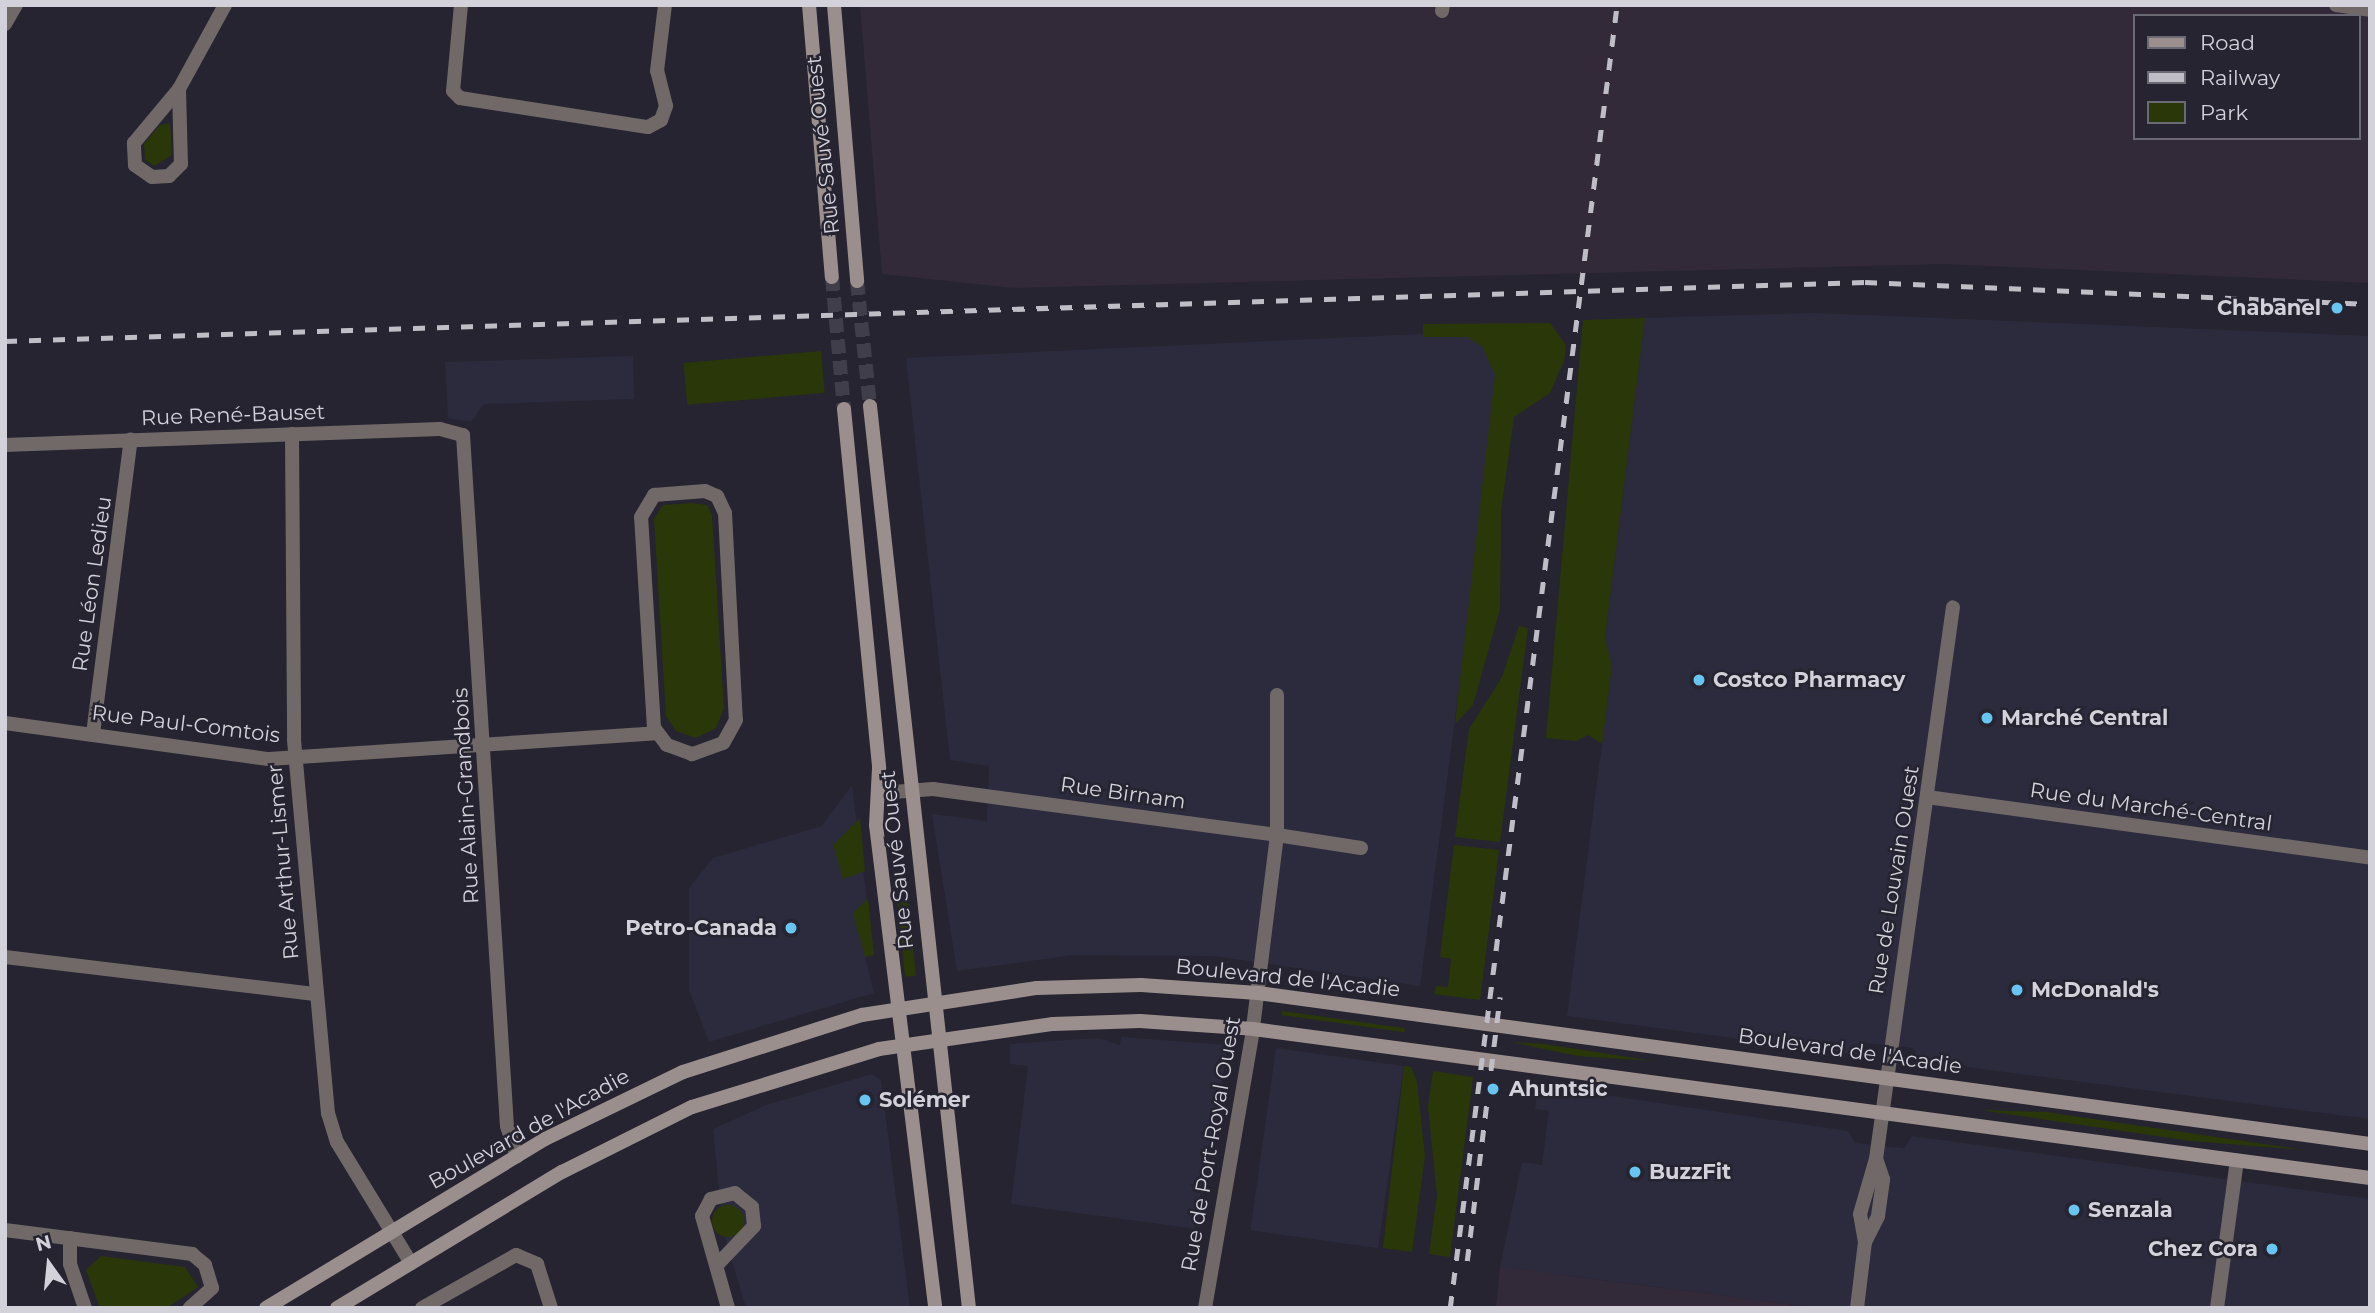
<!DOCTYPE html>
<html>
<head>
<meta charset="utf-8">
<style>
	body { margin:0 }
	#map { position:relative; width:2375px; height:1313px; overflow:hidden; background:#252430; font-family:Montserrat,sans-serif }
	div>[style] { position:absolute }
	.built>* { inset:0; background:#2c2b3d; transform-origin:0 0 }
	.industrial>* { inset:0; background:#322939 }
	.green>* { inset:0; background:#2a3809; transform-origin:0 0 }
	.round { border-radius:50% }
	.secondary-tunnel>* { height:14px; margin-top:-7px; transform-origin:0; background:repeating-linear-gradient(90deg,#3f3e4a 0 14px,transparent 0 21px) }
	.minor>* { height:14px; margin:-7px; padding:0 7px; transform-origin:7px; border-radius:7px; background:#716968 }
	.tertiary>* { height:14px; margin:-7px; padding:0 7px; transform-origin:7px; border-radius:7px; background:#716968 }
	.secondary>* { height:14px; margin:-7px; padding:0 7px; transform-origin:7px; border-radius:7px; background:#9b8f8d }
	.rail>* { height:4.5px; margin-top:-2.25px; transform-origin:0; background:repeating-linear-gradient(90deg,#bfbec7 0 12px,transparent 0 24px) }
	.dots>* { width:19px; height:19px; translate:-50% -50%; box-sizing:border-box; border:4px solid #252430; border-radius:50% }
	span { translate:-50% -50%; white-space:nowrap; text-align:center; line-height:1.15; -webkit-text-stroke:5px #252430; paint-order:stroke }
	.street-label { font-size:21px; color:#d3d2da }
	.poi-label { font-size:21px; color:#d3d2da; font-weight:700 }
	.right { translate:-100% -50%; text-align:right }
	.left { translate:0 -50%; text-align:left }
	.frame { position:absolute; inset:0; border:7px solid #d3d2da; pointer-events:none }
	.legend { position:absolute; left:2133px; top:14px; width:228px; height:126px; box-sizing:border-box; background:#252430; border:2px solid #6b6a74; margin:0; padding:9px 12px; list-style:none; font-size:21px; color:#d3d2da }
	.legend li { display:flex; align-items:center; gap:14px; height:35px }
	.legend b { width:35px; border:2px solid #6b6a74 }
	.north { position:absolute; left:14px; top:1229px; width:70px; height:70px; -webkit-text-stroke:5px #252430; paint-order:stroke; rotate:345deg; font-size:19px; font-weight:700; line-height:28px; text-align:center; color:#d3d2da }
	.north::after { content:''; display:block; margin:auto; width:24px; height:32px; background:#d3d2da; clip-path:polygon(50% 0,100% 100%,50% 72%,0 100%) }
</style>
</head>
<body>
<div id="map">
	<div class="built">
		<i style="clip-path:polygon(1814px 313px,2370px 336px,2370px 1119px,1920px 1061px,1913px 1048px,1867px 1043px,1860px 1055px,1567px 1016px,1612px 666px,1605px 638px,1645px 318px)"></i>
		<i style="clip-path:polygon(1506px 330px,1420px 986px,1214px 956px,1074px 955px,957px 971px,932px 814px,987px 821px,989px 766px,950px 760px,906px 358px)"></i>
		<i style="clip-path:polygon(633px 356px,634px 399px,484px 404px,471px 422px,448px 418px,445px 362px)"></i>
		<i style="clip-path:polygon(852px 785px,874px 955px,865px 957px,874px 993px,709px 1042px,689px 990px,689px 888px,713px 858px,822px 826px)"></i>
		<i style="clip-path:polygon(1121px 1037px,1228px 1045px,1197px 1229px,1011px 1204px,1028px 1066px,1010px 1064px,1010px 1044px,1098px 1038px,1120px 1045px)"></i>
		<i style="left:1276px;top:1048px;width:129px;height:184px;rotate:8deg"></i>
		<i style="clip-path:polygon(872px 1074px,881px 1080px,910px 1308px,746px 1308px,723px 1230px,713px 1129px,766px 1105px)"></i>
		<i style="clip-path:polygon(1538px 1085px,1848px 1131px,1855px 1143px,1904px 1148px,1912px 1136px,2370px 1199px,2370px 1308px,1818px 1308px,1500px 1267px,1522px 1162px,1542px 1165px,1549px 1111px,1535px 1109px)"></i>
	</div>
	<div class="industrial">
		<i style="clip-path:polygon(evenodd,860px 5px,2370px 5px,2370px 283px,1943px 264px,1013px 288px,882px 274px,860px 5px,2135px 16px,2359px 16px,2359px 138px,2135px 138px,2135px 16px)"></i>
		<i style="clip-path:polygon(1500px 1267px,1509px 1268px,1818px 1308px,1496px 1308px)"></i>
	</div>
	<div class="green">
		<i style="clip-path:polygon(170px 123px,172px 155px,154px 166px,145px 160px,144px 144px,160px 125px)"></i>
		<i style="clip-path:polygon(1645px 318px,1605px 638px,1612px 666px,1602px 744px,1588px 735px,1576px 741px,1546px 738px,1583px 320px)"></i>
		<i style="clip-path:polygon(1550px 323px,1566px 345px,1564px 361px,1550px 393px,1514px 417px,1501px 511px,1500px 609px,1473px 705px,1455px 724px,1495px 375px,1482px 346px,1467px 337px,1423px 337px,1423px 324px)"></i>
		<i style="left:821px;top:351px;width:42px;height:138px;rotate:85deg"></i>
		<i style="clip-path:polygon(692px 503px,707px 505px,712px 515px,724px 708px,716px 728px,696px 738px,676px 731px,666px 716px,654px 519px,663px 505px)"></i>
		<i style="clip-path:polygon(1519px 626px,1528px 628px,1500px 842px,1455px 837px,1469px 729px,1502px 677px)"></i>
		<i style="clip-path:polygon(860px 818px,865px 871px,843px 879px,833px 845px)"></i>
		<i style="clip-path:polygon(1454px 845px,1499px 850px,1480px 1000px,1434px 994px,1436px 986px,1448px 987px,1451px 959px,1440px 957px)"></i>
		<i style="clip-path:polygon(868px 898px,874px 955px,865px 957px,853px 913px)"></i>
		<i style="left:908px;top:899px;width:77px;height:11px;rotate:84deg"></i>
		<i style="left:1282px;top:1011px;width:124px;height:4px;rotate:8deg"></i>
		<i style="clip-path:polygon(1511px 1042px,1544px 1044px,1654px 1061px,1577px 1056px)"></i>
		<i style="clip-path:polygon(1404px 1066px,1411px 1067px,1417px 1082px,1425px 1156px,1412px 1252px,1383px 1248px)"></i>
		<i style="clip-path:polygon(1433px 1071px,1473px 1077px,1450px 1257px,1429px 1254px,1437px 1195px,1428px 1107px)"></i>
		<i style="clip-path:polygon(1980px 1110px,2046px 1112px,2305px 1150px,2191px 1141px)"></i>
		<i class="round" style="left:712px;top:1205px;width:32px;height:32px"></i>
		<i style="clip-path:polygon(101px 1256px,185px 1267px,198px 1287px,167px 1308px,100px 1308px,86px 1270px)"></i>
	</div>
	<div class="secondary-tunnel">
		<i style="left:832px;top:277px;width:133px;rotate:84.8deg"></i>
		<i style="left:857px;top:281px;width:126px;rotate:84.1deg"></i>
	</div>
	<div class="minor">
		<i style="left:461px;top:5px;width:86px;rotate:95.3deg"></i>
		<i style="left:453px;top:91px;width:10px;rotate:45deg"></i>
		<i style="left:460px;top:98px;width:190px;rotate:8.8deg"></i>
		<i style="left:648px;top:127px;width:15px;rotate:-28deg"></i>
		<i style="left:661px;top:120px;width:15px;rotate:-70deg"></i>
		<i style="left:666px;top:106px;width:36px;rotate:-104deg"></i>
		<i style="left:657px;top:71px;width:66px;rotate:-83.1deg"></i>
		<i style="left:1442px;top:11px;width:6px;rotate:-81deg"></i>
		<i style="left:5px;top:24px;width:22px;rotate:-60deg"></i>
		<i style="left:179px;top:89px;width:75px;rotate:88.5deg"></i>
		<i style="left:181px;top:164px;width:17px;rotate:135deg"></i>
		<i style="left:169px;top:176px;width:17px;rotate:177deg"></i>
		<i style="left:152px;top:177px;width:21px;rotate:-145deg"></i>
		<i style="left:135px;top:165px;width:22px;rotate:-93deg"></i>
		<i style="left:134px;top:143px;width:70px;rotate:-50.2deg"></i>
		<i style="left:179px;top:89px;width:96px;rotate:-61.3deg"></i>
		<i style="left:292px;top:434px;width:306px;rotate:89.6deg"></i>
		<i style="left:294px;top:740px;width:375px;rotate:84.8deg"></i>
		<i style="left:328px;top:1113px;width:30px;rotate:73deg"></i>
		<i style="left:337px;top:1142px;width:142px;rotate:58.6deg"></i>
		<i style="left:5px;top:445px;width:435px;rotate:-2.1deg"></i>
		<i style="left:440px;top:429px;width:24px;rotate:15deg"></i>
		<i style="left:463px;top:435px;width:692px;rotate:86.36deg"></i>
		<i style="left:507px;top:1126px;width:32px;rotate:72deg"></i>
		<i style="left:705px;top:491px;width:13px;rotate:23deg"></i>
		<i style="left:717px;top:496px;width:19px;rotate:65deg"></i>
		<i style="left:725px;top:513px;width:207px;rotate:87deg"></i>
		<i style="left:736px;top:720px;width:26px;rotate:119deg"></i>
		<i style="left:723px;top:743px;width:33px;rotate:160deg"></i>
		<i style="left:692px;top:754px;width:27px;rotate:-160deg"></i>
		<i style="left:667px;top:745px;width:21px;rotate:-127deg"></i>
		<i style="left:654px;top:728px;width:211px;rotate:-93.5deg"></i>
		<i style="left:641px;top:517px;width:26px;rotate:-59deg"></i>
		<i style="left:654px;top:495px;width:51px;rotate:-4.5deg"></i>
		<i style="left:1277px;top:695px;width:140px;rotate:90deg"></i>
		<i style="left:1277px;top:835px;width:85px;rotate:8.8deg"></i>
		<i style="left:5px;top:723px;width:266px;rotate:7.8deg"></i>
		<i style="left:269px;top:759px;width:388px;rotate:-3.8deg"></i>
		<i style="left:93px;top:734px;width:297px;rotate:-82.7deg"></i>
		<i style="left:1927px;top:797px;width:447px;rotate:7.8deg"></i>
		<i style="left:5px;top:957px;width:314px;rotate:6.8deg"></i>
		<i style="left:5px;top:1230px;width:189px;rotate:7.3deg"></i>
		<i style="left:192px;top:1254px;width:17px;rotate:40deg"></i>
		<i style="left:205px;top:1265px;width:24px;rotate:73deg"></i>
		<i style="left:212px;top:1288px;width:30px;rotate:138deg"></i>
		<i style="left:70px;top:1238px;width:26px;rotate:90deg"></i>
		<i style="left:70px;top:1264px;width:46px;rotate:71.2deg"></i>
		<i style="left:1865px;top:1242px;width:29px;rotate:-63deg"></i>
		<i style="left:1878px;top:1216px;width:37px;rotate:-82deg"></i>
		<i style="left:1883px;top:1179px;width:21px;rotate:-109deg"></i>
		<i style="left:717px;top:1265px;width:54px;rotate:-46.5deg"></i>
		<i style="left:754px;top:1226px;width:19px;rotate:-96deg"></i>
		<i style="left:752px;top:1207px;width:22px;rotate:-141deg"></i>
		<i style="left:735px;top:1193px;width:25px;rotate:166deg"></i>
		<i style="left:711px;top:1199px;width:19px;rotate:118deg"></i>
		<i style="left:702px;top:1216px;width:96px;rotate:74.2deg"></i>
		<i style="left:422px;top:1308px;width:108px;rotate:-29.4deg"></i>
		<i style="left:516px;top:1255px;width:23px;rotate:23deg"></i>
		<i style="left:537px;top:1264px;width:46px;rotate:72.3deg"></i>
		<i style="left:1205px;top:1308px;width:283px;rotate:-80.2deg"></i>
		<i style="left:1857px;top:1308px;width:66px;rotate:-83.1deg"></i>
		<i style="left:1865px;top:1242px;width:28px;rotate:-100deg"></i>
		<i style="left:1860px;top:1214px;width:57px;rotate:-73.8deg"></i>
		<i style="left:1876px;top:1159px;width:557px;rotate:-82.06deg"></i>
		<i style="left:2217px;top:1308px;width:148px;rotate:-82.3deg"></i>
	</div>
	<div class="tertiary">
		<i style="left:2336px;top:5px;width:34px;rotate:8deg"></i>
		<i style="left:880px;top:793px;width:53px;rotate:-4.3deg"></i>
		<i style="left:933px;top:789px;width:347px;rotate:7.6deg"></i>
		<i style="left:1277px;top:835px;width:195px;rotate:97.1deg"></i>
	</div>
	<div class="secondary">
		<i style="left:809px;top:5px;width:273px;rotate:85.2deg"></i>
		<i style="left:834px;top:5px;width:277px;rotate:85.2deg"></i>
		<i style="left:870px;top:406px;width:907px;rotate:83.74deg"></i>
		<i style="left:844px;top:409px;width:361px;rotate:84.4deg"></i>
		<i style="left:879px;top:768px;width:57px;rotate:93deg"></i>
		<i style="left:876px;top:825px;width:487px;rotate:83deg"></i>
		<i style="left:266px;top:1308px;width:326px;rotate:-31.2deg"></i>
		<i style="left:545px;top:1139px;width:153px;rotate:-25.9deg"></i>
		<i style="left:683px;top:1072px;width:188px;rotate:-17.7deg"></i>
		<i style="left:862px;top:1015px;width:177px;rotate:-8.8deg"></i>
		<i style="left:1037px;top:988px;width:104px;rotate:-1.7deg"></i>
		<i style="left:1141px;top:985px;width:117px;rotate:3.9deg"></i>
		<i style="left:1258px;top:993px;width:1122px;rotate:7.73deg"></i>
		<i style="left:337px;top:1308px;width:263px;rotate:-31.2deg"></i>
		<i style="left:562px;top:1172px;width:145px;rotate:-26.6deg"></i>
		<i style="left:692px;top:1107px;width:196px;rotate:-17.2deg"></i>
		<i style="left:879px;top:1049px;width:176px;rotate:-8.2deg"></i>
		<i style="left:1053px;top:1024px;width:87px;rotate:-2deg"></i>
		<i style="left:1140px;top:1021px;width:113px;rotate:4deg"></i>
		<i style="left:1253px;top:1029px;width:1127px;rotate:7.6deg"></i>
	</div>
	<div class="rail">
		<i style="left:5px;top:341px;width:1861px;rotate:-1.82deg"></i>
		<i style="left:1865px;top:282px;width:505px;rotate:2.49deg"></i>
		<i style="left:1467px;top:1261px;width:266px;rotate:-82.9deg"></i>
		<i style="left:1450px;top:1308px;width:1314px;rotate:-82.7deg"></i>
	</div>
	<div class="dots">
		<i style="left:2337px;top:308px;background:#68c4f0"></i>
		<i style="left:1699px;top:680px;background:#68c4f0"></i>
		<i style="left:1987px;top:718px;background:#68c4f0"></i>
		<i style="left:791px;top:928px;background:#68c4f0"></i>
		<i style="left:2017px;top:990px;background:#68c4f0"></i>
		<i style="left:1493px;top:1089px;background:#68c4f0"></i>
		<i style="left:865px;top:1100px;background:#68c4f0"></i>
		<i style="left:1635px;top:1172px;background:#68c4f0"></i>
		<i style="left:2074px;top:1210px;background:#68c4f0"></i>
		<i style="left:2272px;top:1249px;background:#68c4f0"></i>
	</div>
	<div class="street-label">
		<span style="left:823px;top:145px;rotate:-96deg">Rue Sauvé Ouest</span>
		<span style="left:233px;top:415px;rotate:-2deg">Rue René-Bauset</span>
		<span style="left:92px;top:584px;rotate:-82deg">Rue Léon Ledieu</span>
		<span style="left:186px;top:724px;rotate:7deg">Rue Paul-Comtois</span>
		<span style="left:1123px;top:793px;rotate:8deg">Rue Birnam</span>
		<span style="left:466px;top:796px;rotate:-93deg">Rue Alain-Grandbois</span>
		<span style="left:2151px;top:807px;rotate:8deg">Rue du Marché-Central</span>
		<span style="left:897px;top:860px;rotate:-96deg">Rue Sauvé Ouest</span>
		<span style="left:283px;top:862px;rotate:-95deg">Rue Arthur-Lismer</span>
		<span style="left:1894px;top:880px;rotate:-81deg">Rue de Louvain Ouest</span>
		<span style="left:1288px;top:978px;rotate:6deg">Boulevard de l'Acadie</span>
		<span style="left:1850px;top:1051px;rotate:8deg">Boulevard de l'Acadie</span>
		<span style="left:529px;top:1129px;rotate:-29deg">Boulevard de l'Acadie</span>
		<span style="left:1211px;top:1144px;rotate:-80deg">Rue de Port-Royal Ouest</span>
	</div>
	<div class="poi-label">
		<span class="right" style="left:2321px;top:308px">Chabanel</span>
		<span class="left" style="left:1713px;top:680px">Costco Pharmacy</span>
		<span class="left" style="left:2001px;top:718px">Marché Central</span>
		<span class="right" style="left:777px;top:928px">Petro-Canada</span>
		<span class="left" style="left:2031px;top:990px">McDonald's</span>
		<span class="left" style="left:1509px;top:1089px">Ahuntsic</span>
		<span class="left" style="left:879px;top:1100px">Solémer</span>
		<span class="left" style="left:1649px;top:1172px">BuzzFit</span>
		<span class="left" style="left:2088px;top:1210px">Senzala</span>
		<span class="right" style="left:2258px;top:1249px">Chez Cora</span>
	</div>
	<div class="frame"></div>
	<ul class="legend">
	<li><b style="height:9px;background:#9b8f8d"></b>Road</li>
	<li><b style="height:9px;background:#bfbec7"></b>Railway</li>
	<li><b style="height:19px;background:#2a3809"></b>Park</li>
	</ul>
	<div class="north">N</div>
</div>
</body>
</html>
